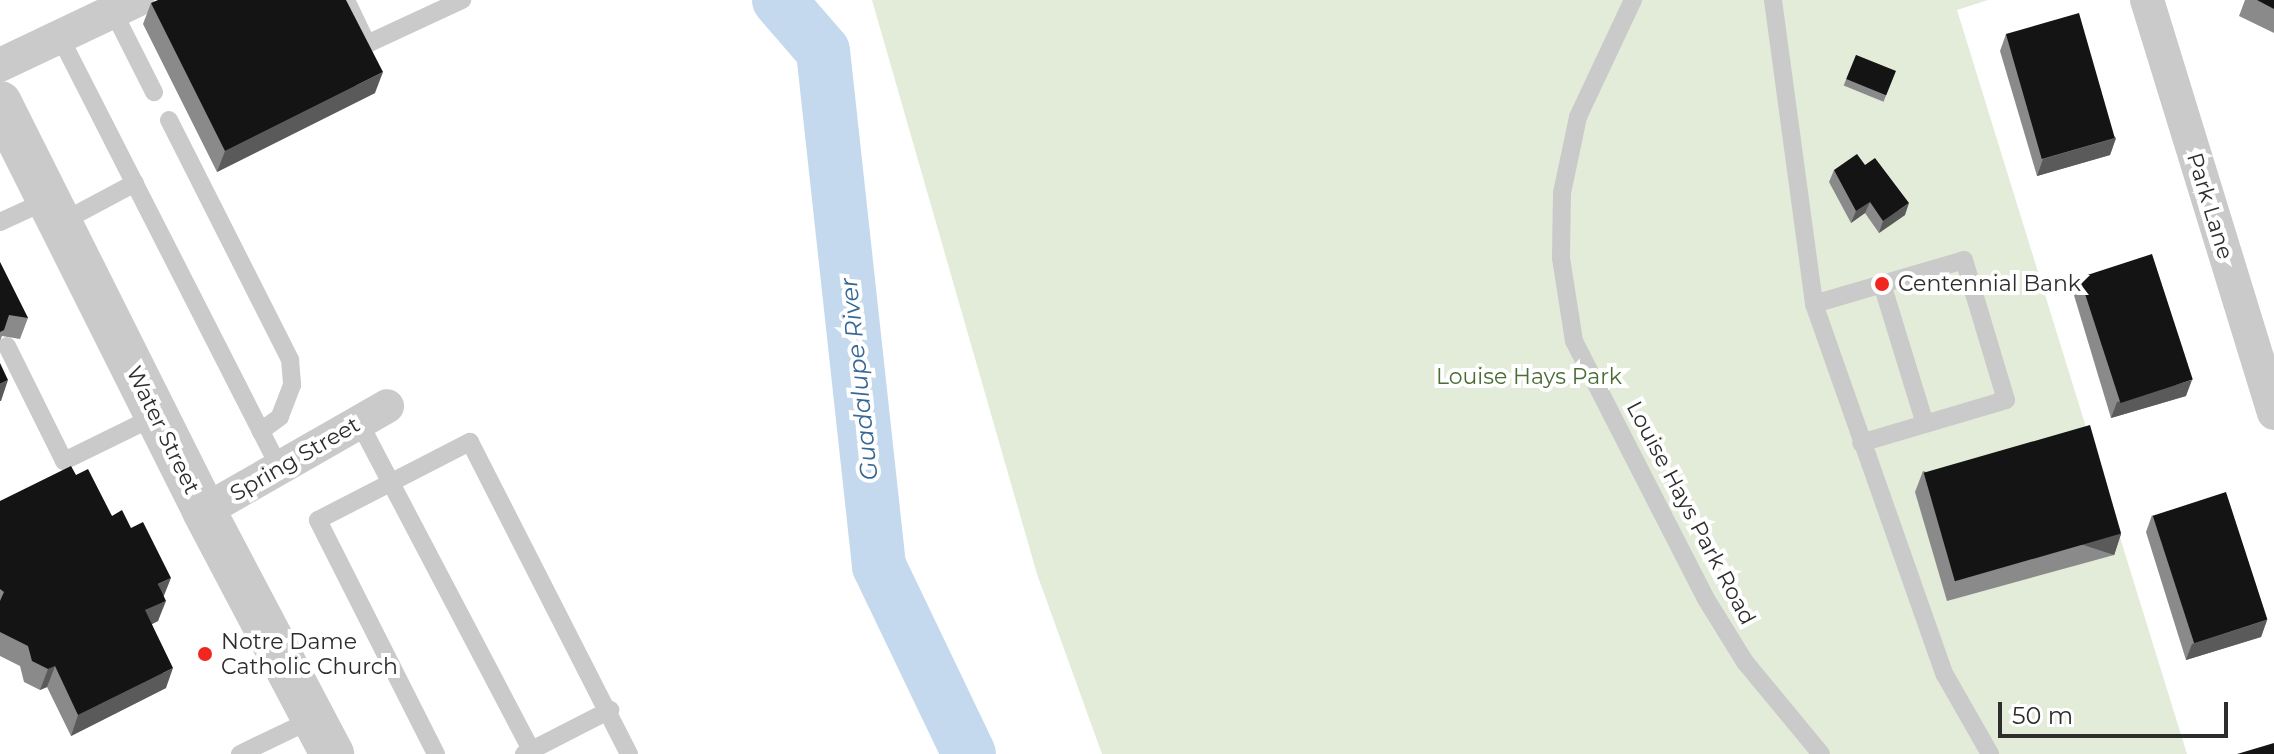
<!DOCTYPE html>
<html>
<head>
<meta charset="utf-8">
<style>
	body { margin:0 }
	#map { position:relative; width:2274px; height:754px; overflow:hidden; background:#fff; font-family:Montserrat,sans-serif }
	div>[style] { position:absolute }
	.green>* { inset:0; background:#e2ecd9 }
	.river>* { height:54px; margin:-27px; padding:0 27px; transform-origin:27px; border-radius:27px; background:#c4d9ee }
	.service>* { height:18px; margin:-9px; padding:0 9px; transform-origin:9px; border-radius:9px; background:#cacaca }
	.minor>* { height:34px; margin:-17px; padding:0 17px; transform-origin:17px; border-radius:17px; background:#cacaca }
	.tertiary>* { height:44px; margin:-22px; padding:0 22px; transform-origin:22px; border-radius:22px; background:#cacaca }
	.wall>* { inset:0; background:#8a8a8a; transform-origin:0 0 }
	.shaded-wall>* { inset:0; background:#5a5a5a; transform-origin:0 0 }
	.building>* { inset:0; background:#141414; transform-origin:0 0 }
	.dots>* { width:22px; height:22px; translate:-50% -50%; box-sizing:border-box; border:4px solid #fff; border-radius:50% }
	span { translate:-50% -50%; white-space:nowrap; text-align:center; line-height:1.15; -webkit-text-stroke:8px #fff; paint-order:stroke }
	.street-label { font-size:22px; color:#2d2d2d }
	.poi-label { font-size:22px; color:#2d2d2d }
	.left { translate:0 -50%; text-align:left }
	.park-label { font-size:22px; color:#4b6c37 }
	.water-label { font-size:24px; color:#366795; font-style:italic }
	.scale { position:absolute; left:1998px; top:702px; width:230px; height:36px; box-sizing:border-box; border:4px solid #2d2d2d; border-top:0; padding-left:10px; font-size:24px; line-height:28px; white-space:nowrap; color:#2d2d2d; -webkit-text-stroke:6px #fff; paint-order:stroke }
</style>
</head>
<body>
<div id="map">
	<div class="green">
		<i style="clip-path:polygon(872px 0,1988px 0,1957px 10px,2187px 754px,1102px 754px,1037px 574px)"></i>
	</div>
	<div class="river">
		<i style="left:779px;top:0;width:67px;rotate:49.2deg"></i>
		<i style="left:823px;top:51px;width:518px;rotate:83.79deg"></i>
		<i style="left:879px;top:566px;width:208px;rotate:64.4deg"></i>
	</div>
	<div class="service">
		<i style="left:346px;top:0;width:49px;rotate:64.5deg"></i>
		<i style="left:367px;top:44px;width:105px;rotate:-24.9deg"></i>
		<i style="left:1633px;top:0;width:129px;rotate:115.2deg"></i>
		<i style="left:1578px;top:117px;width:78px;rotate:101.9deg"></i>
		<i style="left:1562px;top:193px;width:65px;rotate:90.9deg"></i>
		<i style="left:1561px;top:258px;width:84px;rotate:81.1deg"></i>
		<i style="left:1574px;top:341px;width:290px;rotate:62.9deg"></i>
		<i style="left:1706px;top:599px;width:74px;rotate:58.2deg"></i>
		<i style="left:1745px;top:662px;width:119px;rotate:50.4deg"></i>
		<i style="left:1773px;top:0;width:307px;rotate:82.3deg"></i>
		<i style="left:1814px;top:304px;width:393px;rotate:70.6deg"></i>
		<i style="left:1945px;top:675px;width:91px;rotate:60.3deg"></i>
		<i style="left:113px;top:11px;width:91px;rotate:63.2deg"></i>
		<i style="left:59px;top:35px;width:486px;rotate:63deg"></i>
		<i style="left:169px;top:120px;width:269px;rotate:63.2deg"></i>
		<i style="left:290px;top:360px;width:25px;rotate:85deg"></i>
		<i style="left:292px;top:385px;width:34px;rotate:111deg"></i>
		<i style="left:280px;top:417px;width:24px;rotate:144deg"></i>
		<i style="left:0;top:222px;width:53px;rotate:-24.6deg"></i>
		<i style="left:60px;top:223px;width:85px;rotate:-28.1deg"></i>
		<i style="left:1882px;top:284px;width:146px;rotate:72.9deg"></i>
		<i style="left:1814px;top:304px;width:156px;rotate:-16.3deg"></i>
		<i style="left:1964px;top:260px;width:146px;rotate:73.3deg"></i>
		<i style="left:2006px;top:400px;width:151px;rotate:163.5deg"></i>
		<i style="left:7px;top:346px;width:128px;rotate:63.6deg"></i>
		<i style="left:64px;top:461px;width:102px;rotate:-26.1deg"></i>
		<i style="left:359px;top:422px;width:370px;rotate:62.3deg"></i>
		<i style="left:240px;top:754px;width:81px;rotate:-25.6deg"></i>
		<i style="left:436px;top:754px;width:262px;rotate:-116.8deg"></i>
		<i style="left:318px;top:520px;width:171px;rotate:-27.2deg"></i>
		<i style="left:470px;top:442px;width:350px;rotate:63deg"></i>
		<i style="left:524px;top:754px;width:97px;rotate:-27.1deg"></i>
	</div>
	<div class="minor">
		<i style="left:2147px;top:0;width:432px;rotate:72.9deg"></i>
		<i style="left:0;top:65px;width:152px;rotate:-25.4deg"></i>
		<i style="left:204px;top:511px;width:211px;rotate:-29.8deg"></i>
	</div>
	<div class="tertiary">
		<i style="left:0;top:103px;width:456px;rotate:63.4deg"></i>
		<i style="left:204px;top:511px;width:275px;rotate:62.2deg"></i>
	</div>
	<div class="wall">
		<i style="clip-path:polygon(2245px 0,2274px 0,2274px 33px,2239px 16px)"></i>
		<i style="clip-path:polygon(151px 3px,375px 93px,217px 172px,143px 24px)"></i>
		<i style="clip-path:polygon(2006px 34px,2116px 138px,2110px 155px,2037px 176px,2000px 51px)"></i>
		<i style="left:1856px;top:55px;width:43px;height:33px;rotate:22deg"></i>
		<i style="clip-path:polygon(1834px 170px,1905px 215px,1879px 233px,1865px 213px,1851px 223px,1829px 182px)"></i>
		<i style="clip-path:polygon(0 262px,28px 318px,20px 339px,2px 336px,0 341px)"></i>
		<i style="clip-path:polygon(2079px 276px,2186px 396px,2111px 418px,2073px 292px)"></i>
		<i style="clip-path:polygon(1923px 471px,2121px 534px,2114px 555px,1947px 601px,1915px 492px)"></i>
		<i style="clip-path:polygon(76px 475px,112px 516px,164px 596px,158px 621px,152px 624px,166px 688px,71px 736px,47px 687px,40px 690px,24px 682px,20px 666px,0 656px,0 501px)"></i>
		<i style="clip-path:polygon(2152px 515px,2267px 620px,2261px 637px,2186px 660px,2146px 532px)"></i>
	</div>
	<div class="shaded-wall">
		<i style="clip-path:polygon(383px 72px,375px 93px,217px 172px,225px 151px)"></i>
		<i style="clip-path:polygon(2116px 138px,2110px 155px,2037px 176px,2043px 159px)"></i>
		<i style="clip-path:polygon(1870px 202px,1865px 213px,1851px 223px,1856px 211px)"></i>
		<i style="clip-path:polygon(1909px 203px,1905px 215px,1879px 233px,1883px 221px)"></i>
		<i style="clip-path:polygon(8px 380px,1px 401px,0 401px,0 384px)"></i>
		<i style="clip-path:polygon(2192px 380px,2186px 396px,2111px 418px,2117px 402px)"></i>
		<i style="left:2121px;top:534px;width:22px;height:173px;rotate:108deg"></i>
		<i style="clip-path:polygon(171px 578px,163px 598px,158px 584px)"></i>
		<i style="clip-path:polygon(166px 601px,158px 621px,138px 631px,145px 610px)"></i>
		<i style="clip-path:polygon(2267px 620px,2261px 637px,2186px 660px,2192px 644px)"></i>
		<i style="clip-path:polygon(55px 666px,47px 687px,40px 690px,48px 669px)"></i>
		<i style="clip-path:polygon(173px 668px,166px 688px,71px 736px,78px 715px)"></i>
	</div>
	<div class="building">
		<i style="clip-path:polygon(158px 0,346px 0,383px 72px,225px 151px,151px 3px)"></i>
		<i style="clip-path:polygon(2257px 0,2274px 0,2274px 9px)"></i>
		<i style="left:2079px;top:13px;width:130px;height:76px;rotate:74deg"></i>
		<i style="left:1856px;top:55px;width:43px;height:26px;rotate:22deg"></i>
		<i style="clip-path:polygon(1857px 154px,1865px 165px,1875px 158px,1909px 203px,1883px 221px,1870px 202px,1856px 211px,1834px 170px)"></i>
		<i style="left:2152px;top:254px;width:132px;height:76px;rotate:72deg"></i>
		<i style="clip-path:polygon(0 262px,28px 318px,9px 315px,4px 330px,0 332px)"></i>
		<i style="clip-path:polygon(0 363px,8px 380px,0 384px)"></i>
		<i style="left:2090px;top:425px;width:113px;height:173px;rotate:74deg"></i>
		<i style="clip-path:polygon(71px 466px,76px 475px,88px 469px,112px 516px,122px 510px,131px 528px,143px 522px,171px 578px,158px 584px,166px 601px,145px 610px,173px 668px,78px 715px,55px 666px,48px 669px,32px 661px,28px 646px,0 632px,0 601px,4px 592px,0 589px,0 501px)"></i>
		<i style="left:2226px;top:492px;width:134px;height:77px;rotate:72deg"></i>
		<i style="clip-path:polygon(2274px 743px,2274px 754px,2237px 754px)"></i>
	</div>
	<div class="dots">
		<i style="left:1882px;top:284px;background:#f22621"></i>
		<i style="left:205px;top:654px;background:#f22621"></i>
	</div>
	<div class="street-label">
		<span style="left:2210px;top:206px;rotate:73deg">Park Lane</span>
		<span style="left:163px;top:430px;rotate:64deg">Water Street</span>
		<span style="left:295px;top:459px;rotate:-30deg">Spring Street</span>
		<span style="left:1691px;top:513px;rotate:62deg">Louise Hays Park Road</span>
	</div>
	<div class="poi-label">
		<span class="left" style="left:1898px;top:284px">Centennial Bank</span>
		<span class="left" style="left:221px;top:654px">Notre Dame<br>Catholic Church</span>
	</div>
	<div class="park-label">
		<span style="left:1529px;top:377px">Louise Hays Park</span>
	</div>
	<div class="water-label">
		<span style="left:859px;top:379px;rotate:-96deg">Guadalupe River</span>
	</div>
	<div class="scale">50 m</div>
</div>
</body>
</html>
